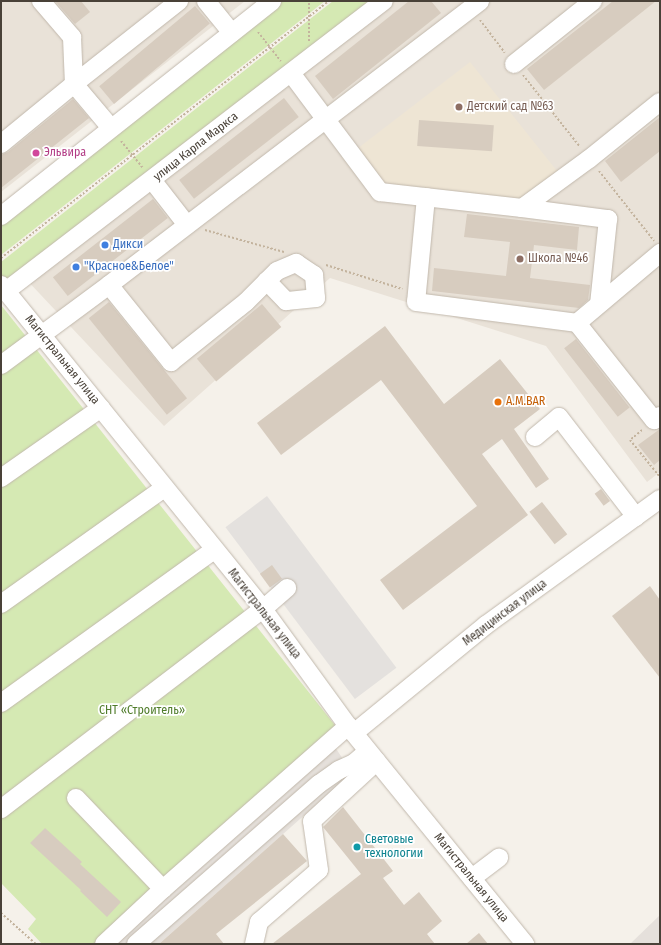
<!DOCTYPE html>
<html>
<head>
<meta charset="utf-8">
<style>
	body { margin:0 }
	#map { position:relative; width:661px; height:945px; overflow:hidden; background:#f5f1ea; font-family:"Fira Sans Condensed",sans-serif }
	div>[style] { position:absolute }
	.residential>* { inset:0; background:#e9e2d8 }
	.industrial>* { inset:0; background:#e5e0db }
	.education>* { inset:0; background:#eee5d4 }
	.green>* { inset:0; background:#d5e9b3 }
	.parking>* { inset:0; background:#e4e1de; transform-origin:0 0 }
	.building>* { inset:0; background:#d7ccbf; transform-origin:0 0 }
	.path>* { height:2px; margin-top:-1px; transform-origin:0; background:repeating-linear-gradient(90deg,#c3b39d 0 2px,transparent 0 4px) }
	.roads { filter:drop-shadow(0 0 1px #c1b8ac) drop-shadow(0 0 1px #c1b8ac) }
	.minor>* { height:18px; margin:-9px; padding:0 9px; transform-origin:9px; border-radius:9px; background:#fff }
	.dots>* { width:11px; height:11px; translate:-50% -50%; box-sizing:border-box; border:2px solid #fff; border-radius:50% }
	span { translate:-50% -50%; white-space:nowrap; text-align:center; line-height:1.15; -webkit-text-stroke:3.5px #fff; paint-order:stroke }
	.education-label { font-size:12px; color:#785e54 }
	.left { translate:0 -50%; text-align:left }
	.street-label { font-size:12px; color:#494138 }
	.hotel-label { font-size:12px; color:#b23c85 }
	.shop-label { font-size:12px; color:#366cbe }
	.food-label { font-size:12px; color:#c56008 }
	.park-label { font-size:12px; color:#4f7c2a }
	.culture-label { font-size:12px; color:#0d838f }
	.frame { position:absolute; inset:0; border:2px solid #494138; pointer-events:none }
</style>
</head>
<body>
<div id="map">
	<div class="residential">
		<i style="clip-path:polygon(1px 1px,245px 1px,1px 192px)"></i>
		<i style="clip-path:polygon(367px 1px,660px 1px,660px 472px,647px 482px,546px 346px,330px 278px,164px 426px,24px 277px)"></i>
	</div>
	<div class="industrial">
		<i style="clip-path:polygon(333px 744px,352px 773px,159px 944px,109px 944px)"></i>
		<i style="clip-path:polygon(660px 915px,660px 944px,630px 944px)"></i>
	</div>
	<div class="education">
		<i style="clip-path:polygon(470px 62px,557px 171px,520px 201px,381px 188px,353px 152px)"></i>
	</div>
	<div class="green">
		<i style="clip-path:polygon(278px 1px,325px 1px,1px 255px,1px 219px)"></i>
		<i style="clip-path:polygon(333px 1px,375px 1px,7px 290px,1px 282px,1px 262px)"></i>
		<i style="clip-path:polygon(1px 305px,338px 729px,98px 944px,42px 944px,28px 929px,36px 919px,1px 883px)"></i>
	</div>
	<div class="parking">
		<i style="left:267px;top:496px;width:215px;height:52px;rotate:53deg"></i>
	</div>
	<div class="building">
		<i style="clip-path:polygon(55px 1px,81px 1px,90px 12px,75px 24px)"></i>
		<i style="clip-path:polygon(409px 1px,431px 1px,441px 13px,333px 99px,315px 76px)"></i>
		<i style="clip-path:polygon(613px 1px,656px 1px,544px 90px,527px 69px)"></i>
		<i style="left:195px;top:6px;width:23px;height:125px;rotate:50deg"></i>
		<i style="left:284px;top:98px;width:24px;height:133px;rotate:52deg"></i>
		<i style="clip-path:polygon(73px 99px,89px 118px,1px 188px,1px 155px,8px 152px)"></i>
		<i style="clip-path:polygon(660px 117px,660px 151px,621px 182px,605px 161px)"></i>
		<i style="left:419px;top:120px;width:75px;height:26px;rotate:4deg"></i>
		<i style="left:153px;top:199px;width:24px;height:127px;rotate:52deg"></i>
		<i style="clip-path:polygon(467px 214px,579px 227px,577px 250px,534px 245px,530px 278px,590px 285px,588px 300px,579px 308px,432px 291px,434px 268px,506px 276px,510px 242px,464px 237px)"></i>
		<i style="left:109px;top:302px;width:124px;height:26px;rotate:51deg"></i>
		<i style="left:262px;top:304px;width:30px;height:85px;rotate:50deg"></i>
		<i style="clip-path:polygon(385px 326px,444px 404px,500px 359px,540px 409px,514px 429px,549px 479px,536px 488px,502px 439px,482px 454px,528px 515px,403px 610px,380px 580px,477px 506px,381px 380px,281px 455px,257px 423px)"></i>
		<i style="left:576px;top:339px;width:87px;height:15px;rotate:52deg"></i>
		<i style="clip-path:polygon(660px 429px,660px 460px,654px 465px,638px 445px)"></i>
		<i style="left:601px;top:489px;width:15px;height:8px;rotate:53deg"></i>
		<i style="left:542px;top:502px;width:41px;height:16px;rotate:52deg"></i>
		<i style="left:272px;top:565px;width:17px;height:15px;rotate:54deg"></i>
		<i style="clip-path:polygon(650px 586px,660px 600px,660px 678px,612px 616px)"></i>
		<i style="clip-path:polygon(343px 807px,393px 871px,383px 878px,404px 905px,419px 892px,442px 921px,427px 934px,435px 944px,272px 944px,361px 874px,323px 827px)"></i>
		<i style="clip-path:polygon(45px 828px,82px 862px,80px 864px,121px 902px,107px 917px,80px 891px,81px 890px,30px 843px)"></i>
		<i style="clip-path:polygon(283px 834px,307px 861px,216px 934px,224px 944px,159px 944px)"></i>
		<i style="clip-path:polygon(479px 933px,488px 944px,466px 944px)"></i>
	</div>
	<div class="path">
		<i style="left:480px;top:20px;width:41px;rotate:52.9deg"></i>
		<i style="left:258px;top:32px;width:37px;rotate:52deg"></i>
		<i style="left:309px;top:41px;width:40px;rotate:-90deg"></i>
		<i style="left:523px;top:75px;width:92px;rotate:51.6deg"></i>
		<i style="left:121px;top:141px;width:35px;rotate:51deg"></i>
		<i style="left:599px;top:171px;width:89px;rotate:51.8deg"></i>
		<i style="left:205px;top:230px;width:82px;rotate:15.6deg"></i>
		<i style="left:1px;top:258px;width:417px;rotate:-38.1deg"></i>
		<i style="left:326px;top:265px;width:80px;rotate:17.5deg"></i>
		<i style="left:642px;top:430px;width:16px;rotate:140deg"></i>
		<i style="left:630px;top:440px;width:48px;rotate:51deg"></i>
		<i style="left:1px;top:913px;width:47px;rotate:41.5deg"></i>
	</div>
	<div class="roads">
		<div class="minor">
			<i style="left:41px;top:1px;width:48px;rotate:49.3deg"></i>
			<i style="left:72px;top:37px;width:47px;rotate:87.6deg"></i>
			<i style="left:206px;top:1px;width:41px;rotate:50.9deg"></i>
			<i style="left:514px;top:64px;width:101px;rotate:-38.6deg"></i>
			<i style="left:291px;top:73px;width:149px;rotate:53.2deg"></i>
			<i style="left:380px;top:192px;width:143px;rotate:6.4deg"></i>
			<i style="left:522px;top:208px;width:83px;rotate:-36.2deg"></i>
			<i style="left:589px;top:159px;width:91px;rotate:-38.8deg"></i>
			<i style="left:74px;top:84px;width:134px;rotate:-38.3deg"></i>
			<i style="left:1px;top:144px;width:94px;rotate:-39.4deg"></i>
			<i style="left:74px;top:84px;width:57px;rotate:49.9deg"></i>
			<i style="left:152px;top:180px;width:57px;rotate:52.1deg"></i>
			<i style="left:426px;top:197px;width:105px;rotate:95.4deg"></i>
			<i style="left:416px;top:302px;width:162px;rotate:7.4deg"></i>
			<i style="left:577px;top:323px;width:124px;rotate:51.6deg"></i>
			<i style="left:654px;top:420px;width:7px;rotate:-34deg"></i>
			<i style="left:522px;top:208px;width:87px;rotate:7.3deg"></i>
			<i style="left:608px;top:219px;width:85px;rotate:96deg"></i>
			<i style="left:1px;top:216px;width:346px;rotate:-38.4deg"></i>
			<i style="left:1px;top:285px;width:417px;rotate:51deg"></i>
			<i style="left:263px;top:609px;width:145px;rotate:54deg"></i>
			<i style="left:348px;top:726px;width:281px;rotate:50.9deg"></i>
			<i style="left:109px;top:285px;width:99px;rotate:51.2deg"></i>
			<i style="left:171px;top:362px;width:96px;rotate:-38.7deg"></i>
			<i style="left:246px;top:302px;width:44px;rotate:-45deg"></i>
			<i style="left:277px;top:271px;width:21px;rotate:-23deg"></i>
			<i style="left:296px;top:263px;width:22px;rotate:34deg"></i>
			<i style="left:314px;top:275px;width:23px;rotate:85deg"></i>
			<i style="left:316px;top:298px;width:30px;rotate:174deg"></i>
			<i style="left:286px;top:301px;width:28px;rotate:-134deg"></i>
			<i style="left:6px;top:291px;width:476px;rotate:-37.5deg"></i>
			<i style="left:577px;top:323px;width:109px;rotate:-40.1deg"></i>
			<i style="left:1px;top:365px;width:134px;rotate:-36.5deg"></i>
			<i style="left:109px;top:285px;width:467px;rotate:-37.4deg"></i>
			<i style="left:535px;top:437px;width:31px;rotate:-40deg"></i>
			<i style="left:559px;top:417px;width:126px;rotate:52.4deg"></i>
			<i style="left:1px;top:478px;width:122px;rotate:-35deg"></i>
			<i style="left:1px;top:604px;width:200px;rotate:-35.4deg"></i>
			<i style="left:1px;top:703px;width:262px;rotate:-35.7deg"></i>
			<i style="left:354px;top:733px;width:171px;rotate:-39.3deg"></i>
			<i style="left:486px;top:625px;width:215px;rotate:-35.9deg"></i>
			<i style="left:76px;top:798px;width:126px;rotate:46.3deg"></i>
			<i style="left:163px;top:889px;width:247px;rotate:-41.4deg"></i>
			<i style="left:1px;top:809px;width:330px;rotate:-37.4deg"></i>
			<i style="left:263px;top:609px;width:32px;rotate:-41deg"></i>
			<i style="left:472px;top:878px;width:34px;rotate:-37deg"></i>
			<i style="left:104px;top:944px;width:81px;rotate:-43deg"></i>
			<i style="left:136px;top:944px;width:243px;rotate:-41.2deg"></i>
			<i style="left:319px;top:784px;width:24px;rotate:-35deg"></i>
			<i style="left:339px;top:770px;width:17px;rotate:-25deg"></i>
			<i style="left:354px;top:763px;width:18px;rotate:-41deg"></i>
			<i style="left:254px;top:944px;width:23px;rotate:-77deg"></i>
			<i style="left:259px;top:922px;width:79px;rotate:-40.9deg"></i>
			<i style="left:319px;top:870px;width:49px;rotate:-98.1deg"></i>
			<i style="left:312px;top:821px;width:88px;rotate:-42.7deg"></i>
		</div>
	</div>
	<div class="dots">
		<i style="left:459px;top:107px;background:#8d6e63"></i>
		<i style="left:36px;top:153px;background:#d1479c"></i>
		<i style="left:105px;top:245px;background:#3f7fe0"></i>
		<i style="left:520px;top:259px;background:#8d6e63"></i>
		<i style="left:76px;top:267px;background:#3f7fe0"></i>
		<i style="left:498px;top:402px;background:#e8710a"></i>
		<i style="left:357px;top:847px;background:#0f9aa8"></i>
	</div>
	<div class="education-label">
		<span class="left" style="left:467px;top:107px">Детский сад №63</span>
		<span class="left" style="left:528px;top:259px">Школа №46</span>
	</div>
	<div class="street-label">
		<span style="left:196px;top:147px;rotate:-38deg">улица Карла Маркса</span>
		<span style="left:62px;top:360px;rotate:51deg">Магистральная улица</span>
		<span style="left:505px;top:613px;rotate:-37deg">Медицинская улица</span>
		<span style="left:264px;top:614px;rotate:52deg">Магистральная улица</span>
		<span style="left:471px;top:878px;rotate:51deg">Магистральная улица</span>
	</div>
	<div class="hotel-label">
		<span class="left" style="left:44px;top:153px">Эльвира</span>
	</div>
	<div class="shop-label">
		<span class="left" style="left:113px;top:245px">Дикси</span>
		<span class="left" style="left:84px;top:267px">"Красное&amp;Белое"</span>
	</div>
	<div class="food-label">
		<span class="left" style="left:506px;top:402px">А.М.BAR</span>
	</div>
	<div class="park-label">
		<span style="left:142px;top:711px">СНТ «Строитель»</span>
	</div>
	<div class="culture-label">
		<span class="left" style="left:365px;top:847px">Световые<br>технологии</span>
	</div>
	<div class="frame"></div>
</div>
</body>
</html>
